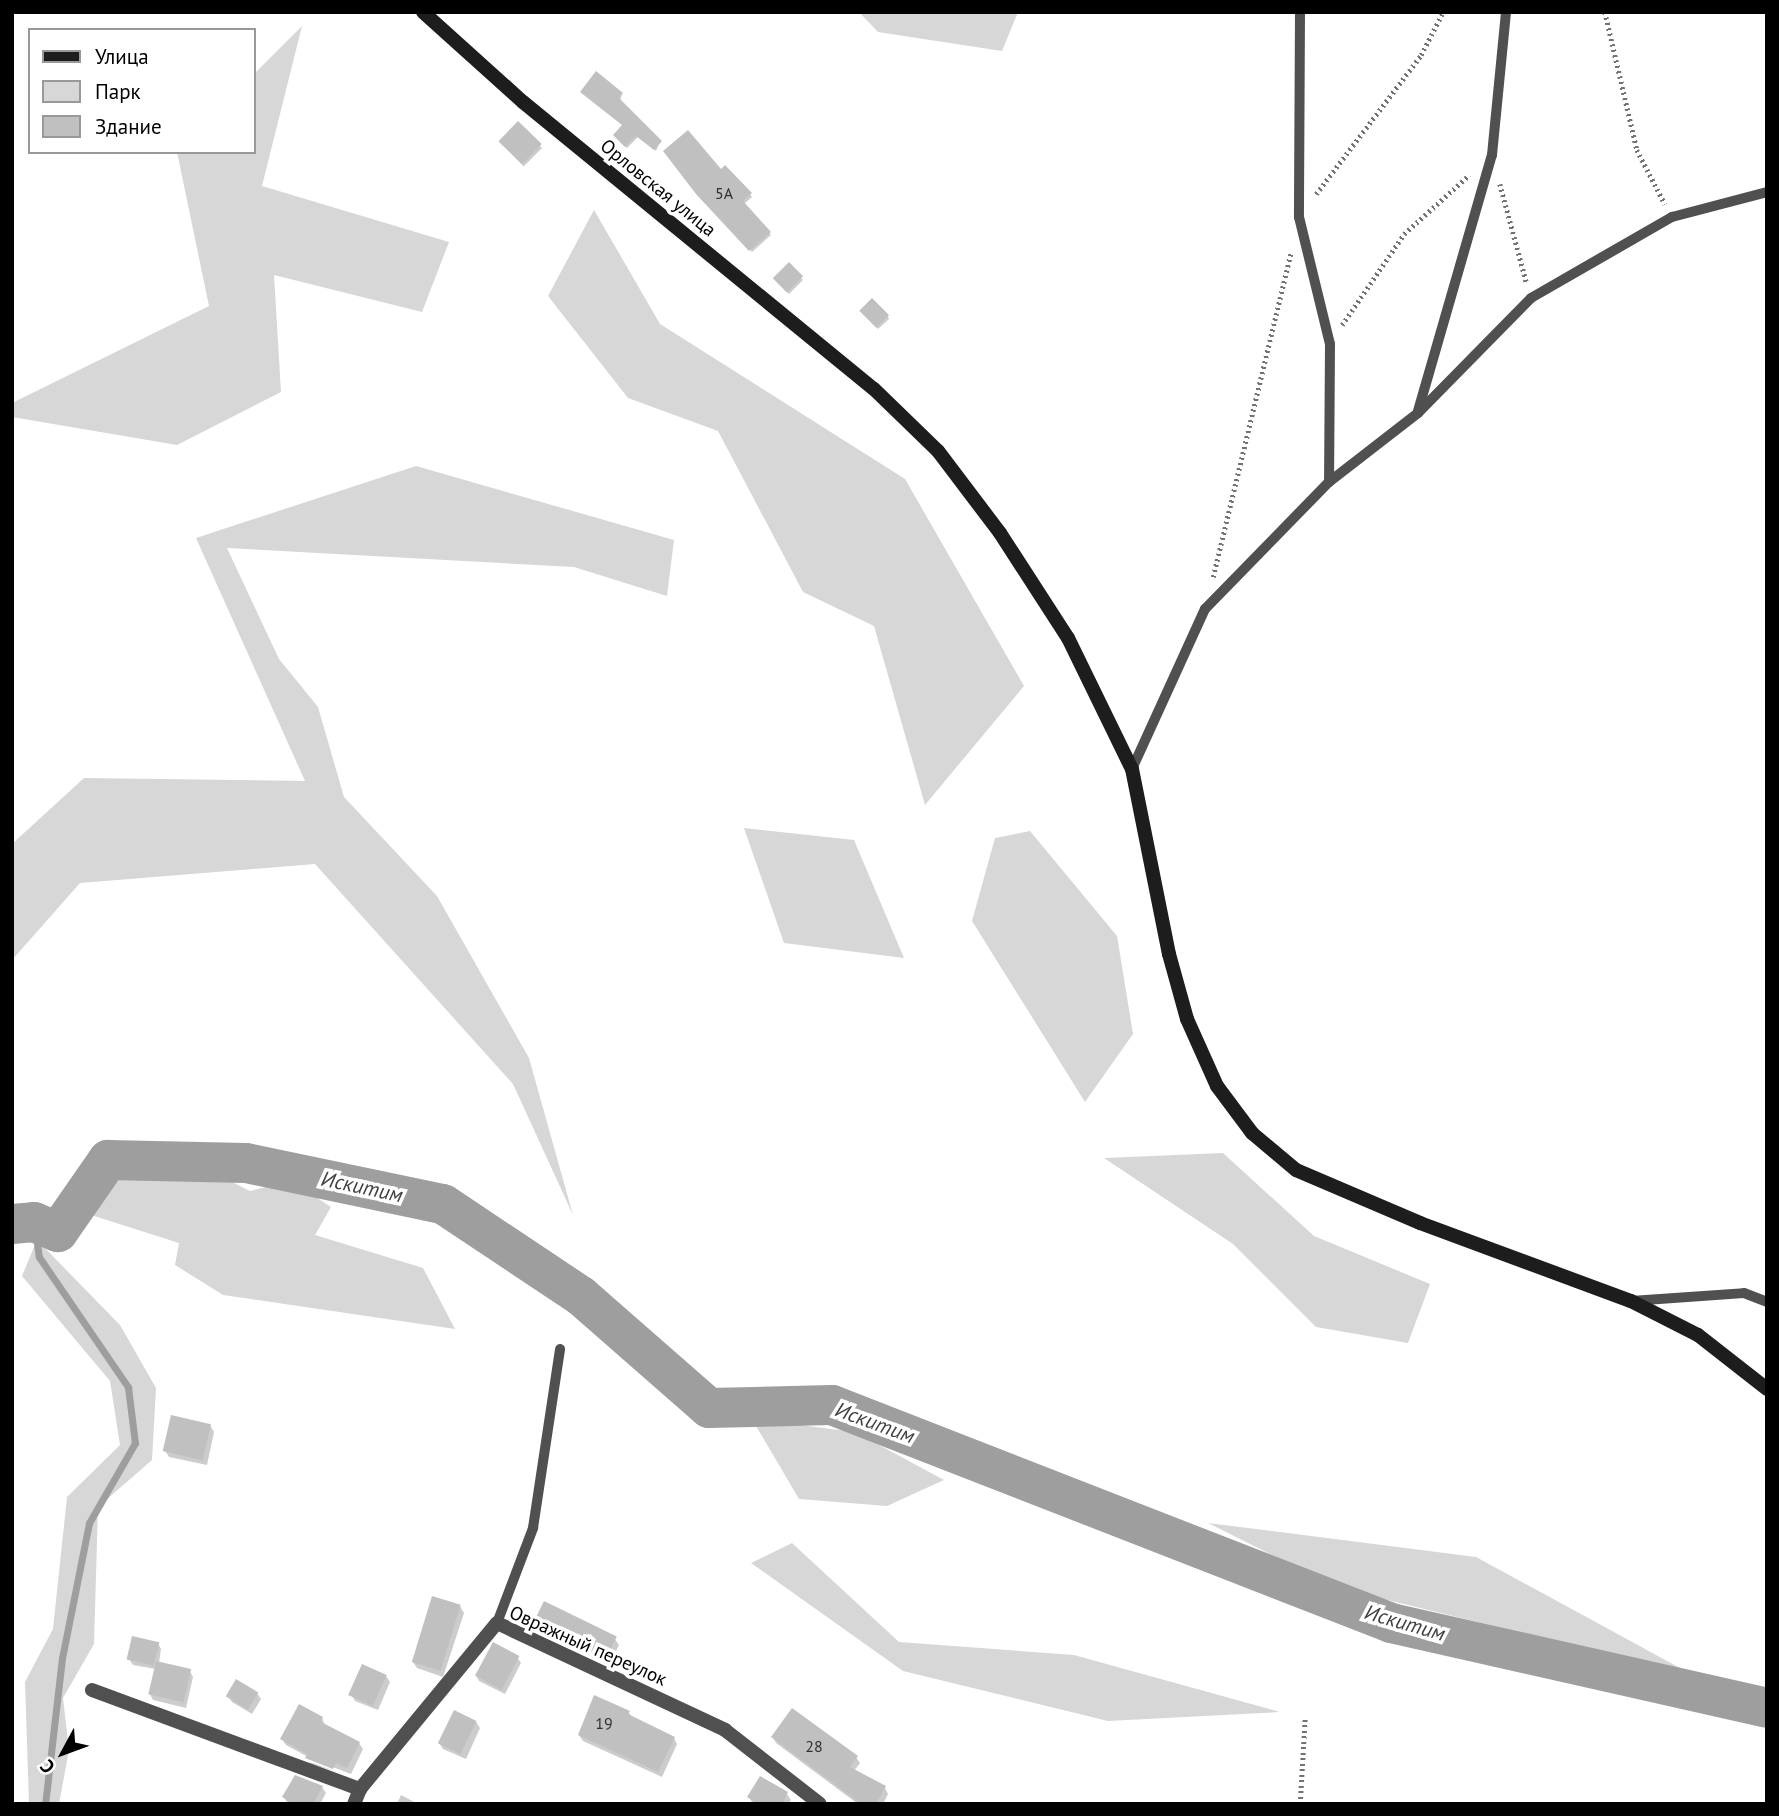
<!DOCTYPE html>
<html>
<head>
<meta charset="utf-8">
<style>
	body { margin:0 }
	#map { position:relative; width:1779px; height:1816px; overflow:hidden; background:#fff; font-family:"PT Sans",sans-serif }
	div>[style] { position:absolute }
	.green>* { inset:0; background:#d7d7d7 }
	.shadow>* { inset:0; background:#0003; transform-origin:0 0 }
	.stream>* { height:7px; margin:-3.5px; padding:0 3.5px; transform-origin:3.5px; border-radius:3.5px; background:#9e9e9e }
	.river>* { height:40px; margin:-20px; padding:0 20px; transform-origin:20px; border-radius:20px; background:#9e9e9e }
	.building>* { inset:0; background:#c0c0c0; transform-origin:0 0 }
	.path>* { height:4.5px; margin-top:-2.25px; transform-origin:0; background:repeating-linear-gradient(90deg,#727272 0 2px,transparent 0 5.5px) }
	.lane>* { height:10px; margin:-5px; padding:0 5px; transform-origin:5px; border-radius:5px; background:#505050 }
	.street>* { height:14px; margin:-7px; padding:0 7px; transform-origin:7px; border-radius:7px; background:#505050 }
	.secondary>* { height:14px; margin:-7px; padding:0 7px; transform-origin:7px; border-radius:7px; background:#1d1d1d }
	span { translate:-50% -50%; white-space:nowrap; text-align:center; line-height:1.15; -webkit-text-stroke:7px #fff; paint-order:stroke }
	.number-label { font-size:16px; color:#303030 }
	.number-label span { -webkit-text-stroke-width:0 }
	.street-label { font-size:19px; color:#000 }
	.water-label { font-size:21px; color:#3f3f3f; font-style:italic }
	.frame { position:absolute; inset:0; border:14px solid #000; pointer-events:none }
	.legend { position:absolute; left:28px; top:28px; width:228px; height:126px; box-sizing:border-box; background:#fff; border:2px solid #999; margin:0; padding:9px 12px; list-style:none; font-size:21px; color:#000 }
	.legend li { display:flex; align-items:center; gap:14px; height:35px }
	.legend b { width:35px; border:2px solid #999 }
	.north { position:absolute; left:28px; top:1718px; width:70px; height:70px; -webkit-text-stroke:5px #fff; paint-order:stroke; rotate:229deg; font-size:19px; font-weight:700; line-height:28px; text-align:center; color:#000 }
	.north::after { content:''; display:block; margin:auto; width:24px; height:32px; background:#000; clip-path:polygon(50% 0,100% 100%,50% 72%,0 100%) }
</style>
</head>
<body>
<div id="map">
	<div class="green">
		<i style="clip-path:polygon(859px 12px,1018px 12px,1002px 51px,878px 32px)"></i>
		<i style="clip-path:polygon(302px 26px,262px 186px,449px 242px,422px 312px,274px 275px,281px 392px,177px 445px,12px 417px,12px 403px,209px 306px,177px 152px,254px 152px,254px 74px)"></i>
		<i style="clip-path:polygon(594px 210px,660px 324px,905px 479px,1024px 686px,925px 805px,874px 626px,803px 592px,718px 431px,628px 398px,548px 296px)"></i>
		<i style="clip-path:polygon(416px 466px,674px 540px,667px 596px,574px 567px,227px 548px,279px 659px,318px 707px,344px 797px,437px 896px,529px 1058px,573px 1215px,513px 1084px,315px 864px,80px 883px,12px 960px,12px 844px,84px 778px,305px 781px,196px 538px)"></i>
		<i style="clip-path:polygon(744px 828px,854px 840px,904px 958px,784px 943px)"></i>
		<i style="clip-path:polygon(1030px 831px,1117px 936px,1133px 1034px,1085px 1102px,972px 921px,995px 838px)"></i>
		<i style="clip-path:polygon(1223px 1153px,1314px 1236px,1430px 1284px,1408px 1343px,1316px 1327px,1233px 1244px,1104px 1158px)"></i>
		<i style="clip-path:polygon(212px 1172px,250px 1191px,291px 1181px,331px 1207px,315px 1235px,423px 1268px,455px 1329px,223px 1295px,175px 1265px,179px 1243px,88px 1214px,119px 1173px)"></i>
		<i style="clip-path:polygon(37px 1240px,120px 1325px,156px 1388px,152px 1460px,98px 1507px,94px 1644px,63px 1698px,69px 1750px,59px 1804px,29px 1804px,25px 1682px,53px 1629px,67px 1497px,120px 1445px,110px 1381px,22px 1276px)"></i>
		<i style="clip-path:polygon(752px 1419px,855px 1432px,944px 1480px,887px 1506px,799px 1499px)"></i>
		<i style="clip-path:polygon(1208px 1523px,1476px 1557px,1691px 1674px,1338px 1588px)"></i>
		<i style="clip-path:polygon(792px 1543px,899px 1642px,1074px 1655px,1280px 1712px,1108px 1721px,903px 1671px,751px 1563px)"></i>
	</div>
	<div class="shadow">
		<i style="clip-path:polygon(596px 74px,622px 94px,620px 101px,660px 142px,656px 151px,638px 137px,627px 148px,616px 137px,624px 126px)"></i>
		<i style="left:518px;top:124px;width:34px;height:26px;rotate:45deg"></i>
		<i style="clip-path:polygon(721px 172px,750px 194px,752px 197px,744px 204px,771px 235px,752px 252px,700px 196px)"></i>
		<i style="clip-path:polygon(789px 264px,803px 280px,789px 294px,776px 281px)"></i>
		<i style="clip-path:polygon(863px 313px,888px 316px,889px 319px,878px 329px)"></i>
		<i style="clip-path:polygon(210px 1425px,214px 1432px,207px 1465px,169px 1457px,165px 1451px)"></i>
		<i style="clip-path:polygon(460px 1606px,464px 1613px,443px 1677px,417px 1668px,413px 1662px)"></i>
		<i style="clip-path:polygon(537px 1620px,615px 1639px,619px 1645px,611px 1661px,540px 1627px)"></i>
		<i style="clip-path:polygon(158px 1643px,161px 1649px,159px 1663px,190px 1671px,193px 1677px,186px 1708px,153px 1700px,150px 1694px,156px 1669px,133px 1665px,129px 1659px)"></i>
		<i style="clip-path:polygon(517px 1657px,521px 1663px,505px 1694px,479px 1681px,475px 1674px)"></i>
		<i style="clip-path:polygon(386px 1676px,390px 1682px,378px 1710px,355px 1701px,351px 1694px)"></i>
		<i style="clip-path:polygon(257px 1693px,261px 1699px,252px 1714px,232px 1702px,228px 1696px)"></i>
		<i style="clip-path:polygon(629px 1712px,631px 1717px,674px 1738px,677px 1744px,662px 1777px,583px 1741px,579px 1735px)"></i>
		<i style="clip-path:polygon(322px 1718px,325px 1725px,359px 1743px,363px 1749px,351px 1774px,309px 1758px,309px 1762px,338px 1772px,310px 1764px,308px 1757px,286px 1745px,282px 1739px)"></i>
		<i style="clip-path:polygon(476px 1722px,480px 1728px,466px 1759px,443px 1749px,439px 1743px)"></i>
		<i style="clip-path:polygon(773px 1737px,856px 1757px,860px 1763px,854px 1771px,885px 1788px,888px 1794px,883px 1804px,858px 1804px,776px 1743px)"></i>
		<i style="clip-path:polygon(322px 1787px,326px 1793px,320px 1804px,288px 1804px,284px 1797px)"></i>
		<i style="clip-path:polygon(787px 1794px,791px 1800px,788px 1804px,753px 1804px,749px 1797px)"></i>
		<i style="clip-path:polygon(401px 1795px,418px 1804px,397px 1804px)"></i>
	</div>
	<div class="stream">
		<i style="left:34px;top:1222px;width:35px;rotate:82deg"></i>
		<i style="left:39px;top:1257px;width:158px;rotate:55.6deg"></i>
		<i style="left:128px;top:1387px;width:56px;rotate:82.9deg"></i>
		<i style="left:135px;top:1443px;width:92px;rotate:119.9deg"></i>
		<i style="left:89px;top:1523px;width:138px;rotate:101.3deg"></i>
		<i style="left:62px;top:1658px;width:147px;rotate:96.6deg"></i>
	</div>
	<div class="river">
		<i style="left:12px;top:1224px;width:22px;rotate:-5deg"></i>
		<i style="left:34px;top:1222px;width:26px;rotate:23deg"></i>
		<i style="left:58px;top:1232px;width:88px;rotate:-55.2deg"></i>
		<i style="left:108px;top:1160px;width:138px;rotate:1.2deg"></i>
		<i style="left:246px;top:1163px;width:201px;rotate:11.8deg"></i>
		<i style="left:443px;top:1204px;width:166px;rotate:33.7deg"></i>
		<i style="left:581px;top:1296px;width:170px;rotate:41.2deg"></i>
		<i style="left:709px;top:1408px;width:123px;rotate:-1.4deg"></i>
		<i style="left:832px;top:1405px;width:600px;rotate:21.3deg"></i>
		<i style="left:1391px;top:1623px;width:385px;rotate:12.7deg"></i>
	</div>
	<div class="building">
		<i style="clip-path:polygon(596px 71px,623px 93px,619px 98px,662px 141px,654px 150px,636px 136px,625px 147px,613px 135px,622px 125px,580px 92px)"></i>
		<i style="left:518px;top:121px;width:33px;height:28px;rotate:44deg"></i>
		<i style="clip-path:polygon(688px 130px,721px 169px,725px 165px,752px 193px,743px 201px,771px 232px,749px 251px,696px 194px,663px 151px)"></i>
		<i style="left:789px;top:262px;width:20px;height:23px;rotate:45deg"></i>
		<i style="left:872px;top:298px;width:24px;height:18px;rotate:45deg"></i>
		<i style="left:171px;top:1415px;width:41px;height:37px;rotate:13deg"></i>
		<i style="left:432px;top:1596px;width:30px;height:69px;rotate:17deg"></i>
		<i style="left:544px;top:1601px;width:81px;height:21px;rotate:26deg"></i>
		<i style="left:132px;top:1636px;width:28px;height:24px;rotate:13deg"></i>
		<i style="left:493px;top:1642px;width:30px;height:38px;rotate:28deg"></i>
		<i style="left:156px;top:1661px;width:36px;height:34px;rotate:13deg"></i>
		<i style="left:362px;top:1664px;width:27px;height:34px;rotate:24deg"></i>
		<i style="left:236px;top:1679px;width:26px;height:20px;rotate:31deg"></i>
		<i style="clip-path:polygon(594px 1695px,630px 1711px,628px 1714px,675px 1737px,658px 1772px,578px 1735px)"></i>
		<i style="clip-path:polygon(299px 1704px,323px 1717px,321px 1722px,360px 1742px,347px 1768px,336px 1763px,333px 1769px,305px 1758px,307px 1754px,280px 1739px)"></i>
		<i style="clip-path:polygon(792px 1708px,858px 1756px,850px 1767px,886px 1786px,876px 1804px,861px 1804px,771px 1737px)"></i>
		<i style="left:454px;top:1710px;width:25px;height:37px;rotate:26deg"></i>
		<i style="clip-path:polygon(295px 1775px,323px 1786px,313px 1804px,293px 1804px,282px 1797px)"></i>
		<i style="clip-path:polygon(760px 1776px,788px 1792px,782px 1804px,758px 1804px,747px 1797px)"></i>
	</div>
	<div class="path">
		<i style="left:1605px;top:12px;width:142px;rotate:76.9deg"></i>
		<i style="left:1637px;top:150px;width:61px;rotate:62.6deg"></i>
		<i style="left:1500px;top:184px;width:104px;rotate:74.9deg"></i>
		<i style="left:1316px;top:194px;width:174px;rotate:-52.9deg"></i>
		<i style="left:1421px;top:55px;width:48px;rotate:-62.9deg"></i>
		<i style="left:1342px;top:325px;width:110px;rotate:-55.7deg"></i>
		<i style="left:1404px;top:234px;width:88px;rotate:-42.2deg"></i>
		<i style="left:1213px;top:577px;width:334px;rotate:-76.5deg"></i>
		<i style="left:1300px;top:1804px;width:87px;rotate:-86.7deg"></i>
	</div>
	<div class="lane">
		<i style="left:1300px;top:12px;width:205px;rotate:90.3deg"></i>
		<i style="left:1299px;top:217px;width:131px;rotate:76.3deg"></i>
		<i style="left:1330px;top:344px;width:138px;rotate:90.4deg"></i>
		<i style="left:1418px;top:411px;width:266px;rotate:-73.9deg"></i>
		<i style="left:1492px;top:155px;width:144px;rotate:-84.4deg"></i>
		<i style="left:1132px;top:769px;width:176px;rotate:-65.5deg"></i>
		<i style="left:1205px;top:609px;width:177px;rotate:-45.7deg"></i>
		<i style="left:1329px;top:482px;width:113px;rotate:-37.8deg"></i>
		<i style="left:1418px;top:413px;width:161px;rotate:-45.5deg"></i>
		<i style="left:1531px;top:298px;width:163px;rotate:-29.9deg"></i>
		<i style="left:1672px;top:217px;width:98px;rotate:-14.7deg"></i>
		<i style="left:1631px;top:1301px;width:113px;rotate:-4deg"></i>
		<i style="left:1744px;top:1293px;width:25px;rotate:21deg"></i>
		<i style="left:497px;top:1623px;width:102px;rotate:-69.2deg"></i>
		<i style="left:533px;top:1528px;width:181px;rotate:-81.4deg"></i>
	</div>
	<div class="street">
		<i style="left:92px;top:1690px;width:286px;rotate:20.3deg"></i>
		<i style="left:354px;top:1804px;width:16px;rotate:-68deg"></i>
		<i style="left:360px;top:1789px;width:215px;rotate:-50.5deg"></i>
		<i style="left:497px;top:1623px;width:252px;rotate:25.1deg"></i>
		<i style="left:725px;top:1730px;width:120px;rotate:37.9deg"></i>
	</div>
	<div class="secondary">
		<i style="left:423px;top:12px;width:135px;rotate:42deg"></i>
		<i style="left:523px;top:102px;width:453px;rotate:39.3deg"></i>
		<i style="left:874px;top:389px;width:89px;rotate:44.1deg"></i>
		<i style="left:938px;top:451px;width:103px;rotate:52.9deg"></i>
		<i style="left:1000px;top:533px;width:125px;rotate:57.1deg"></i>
		<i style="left:1068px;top:638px;width:146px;rotate:64deg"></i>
		<i style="left:1132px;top:769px;width:189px;rotate:78.7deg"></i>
		<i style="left:1169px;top:954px;width:67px;rotate:74.5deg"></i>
		<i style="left:1187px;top:1019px;width:73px;rotate:65.9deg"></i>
		<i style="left:1217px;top:1086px;width:59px;rotate:53.3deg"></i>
		<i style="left:1252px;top:1133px;width:57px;rotate:40.1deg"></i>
		<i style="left:1296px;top:1170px;width:135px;rotate:23.1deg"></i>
		<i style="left:1420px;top:1223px;width:225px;rotate:20.3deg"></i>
		<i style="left:1631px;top:1301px;width:75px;rotate:26.9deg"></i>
		<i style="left:1698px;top:1335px;width:88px;rotate:38deg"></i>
	</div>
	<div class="number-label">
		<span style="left:724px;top:193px">5А</span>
		<span style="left:604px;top:1723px">19</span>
		<span style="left:814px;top:1746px">28</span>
	</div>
	<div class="street-label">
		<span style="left:658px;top:188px;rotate:39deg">Орловская улица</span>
		<span style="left:588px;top:1646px;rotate:24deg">Овражный переулок</span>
	</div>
	<div class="water-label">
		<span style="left:362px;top:1187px;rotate:12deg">Искитим</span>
		<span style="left:875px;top:1423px;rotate:20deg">Искитим</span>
		<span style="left:1405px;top:1623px;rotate:16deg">Искитим</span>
	</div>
	<div class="frame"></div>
	<ul class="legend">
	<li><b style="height:9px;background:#1d1d1d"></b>Улица</li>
	<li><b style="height:19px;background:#d7d7d7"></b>Парк</li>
	<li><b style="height:19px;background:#c0c0c0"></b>Здание</li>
	</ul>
	<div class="north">С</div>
</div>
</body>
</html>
